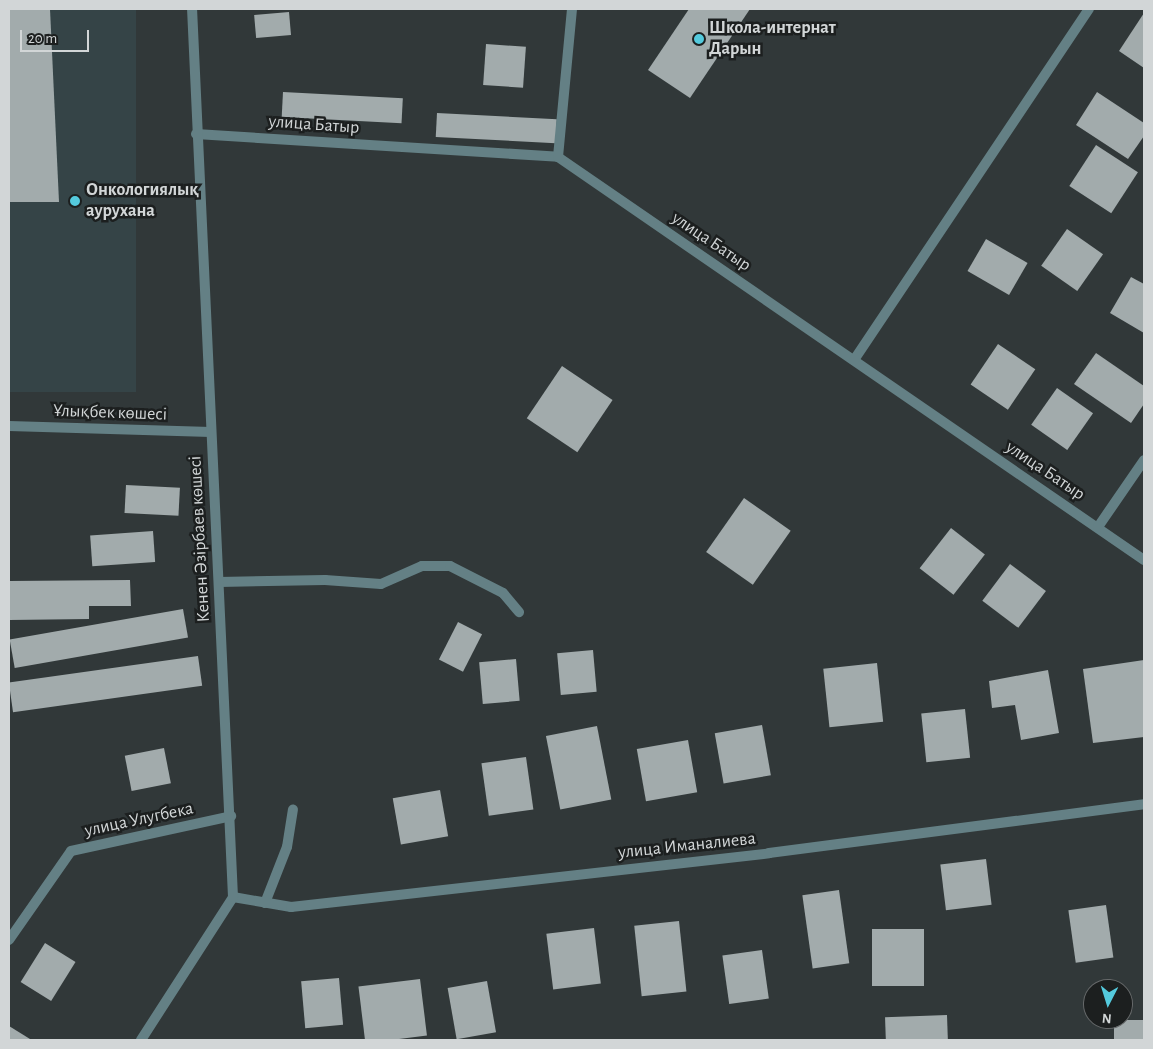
<!DOCTYPE html>
<html>
<head>
<meta charset="utf-8">
<style>
	body { margin:0 }
	#map { position:relative; width:1153px; height:1049px; overflow:hidden; background:#313839; font-family:"Alegreya Sans",sans-serif }
	div>[style] { position:absolute }
	.built>* { inset:0; background:#354447; transform-origin:0 0 }
	.building>* { inset:0; background:#a2abac; transform-origin:0 0 }
	.lane>* { height:10px; margin:-5px; padding:0 5px; transform-origin:5px; border-radius:5px; background:#648085 }
	.street>* { height:10px; margin:-5px; padding:0 5px; transform-origin:5px; border-radius:5px; background:#648085 }
	.dots>* { width:14px; height:14px; translate:-50% -50%; box-sizing:border-box; border:2px solid #1c1f1f; border-radius:50% }
	span { translate:-50% -50%; white-space:nowrap; text-align:center; line-height:1.15; -webkit-text-stroke:5px #1c1f1f; paint-order:stroke }
	.poi-label { font-size:18px; color:#d2d6d7; font-weight:700 }
	.left { translate:0 -50%; text-align:left }
	.street-label { font-size:18px; color:#d2d6d7 }
	.frame { position:absolute; inset:0; border:10px solid #d2d6d7; pointer-events:none }
	.north { position:absolute; left:1083px; top:979px; width:50px; height:50px; box-sizing:border-box; background:#1c1f1f; border:1px solid #656869; border-radius:50%; rotate:185deg; font-size:14px; font-weight:700; line-height:20px; text-align:center; color:#d2d6d7 }
	.north::after { content:''; display:block; margin:auto; width:18px; height:22px; background:#54cadd; clip-path:polygon(50% 0,100% 100%,50% 72%,0 100%) }
	.scale { position:absolute; left:20px; top:30px; width:69px; height:22px; box-sizing:border-box; border:2px solid #d2d6d7; border-top:0; padding-left:6px; font-size:15px; line-height:18px; white-space:nowrap; color:#d2d6d7; -webkit-text-stroke:4px #1c1f1f; paint-order:stroke }
</style>
</head>
<body>
<div id="map">
	<div class="built">
		<i style="left:9px;top:9px;width:127px;height:383px"></i>
	</div>
	<div class="building">
		<i style="clip-path:polygon(9px 9px,50px 9px,59px 202px,10px 202px)"></i>
		<i style="clip-path:polygon(689px 9px,750px 9px,690px 98px,648px 70px)"></i>
		<i style="left:289px;top:12px;width:23px;height:35px;rotate:85deg"></i>
		<i style="clip-path:polygon(1144px 13px,1144px 68px,1119px 51px)"></i>
		<i style="left:486px;top:44px;width:40px;height:41px;rotate:4deg"></i>
		<i style="left:283px;top:92px;width:120px;height:25px;rotate:3deg"></i>
		<i style="clip-path:polygon(1097px 92px,1144px 123px,1144px 136px,1128px 159px,1076px 125px)"></i>
		<i style="left:437px;top:113px;width:120px;height:24px;rotate:3deg"></i>
		<i style="left:1096px;top:145px;width:50px;height:49px;rotate:33deg"></i>
		<i style="left:1067px;top:229px;width:44px;height:45px;rotate:35deg"></i>
		<i style="left:986px;top:239px;width:48px;height:37px;rotate:30deg"></i>
		<i style="clip-path:polygon(1131px 277px,1144px 284px,1144px 333px,1110px 313px)"></i>
		<i style="left:998px;top:344px;width:45px;height:49px;rotate:34deg"></i>
		<i style="clip-path:polygon(1096px 353px,1144px 386px,1144px 404px,1131px 423px,1074px 384px)"></i>
		<i style="left:562px;top:366px;width:61px;height:63px;rotate:34deg"></i>
		<i style="left:1057px;top:388px;width:44px;height:45px;rotate:35deg"></i>
		<i style="left:126px;top:485px;width:54px;height:28px;rotate:3deg"></i>
		<i style="left:744px;top:498px;width:57px;height:66px;rotate:35deg"></i>
		<i style="left:951px;top:528px;width:43px;height:51px;rotate:38deg"></i>
		<i style="left:153px;top:531px;width:31px;height:63px;rotate:86deg"></i>
		<i style="left:1010px;top:564px;width:45px;height:46px;rotate:37deg"></i>
		<i style="clip-path:polygon(130px 580px,131px 606px,89px 606px,89px 619px,9px 620px,9px 581px)"></i>
		<i style="left:183px;top:609px;width:29px;height:176px;rotate:80deg"></i>
		<i style="left:458px;top:622px;width:27px;height:42px;rotate:27deg"></i>
		<i style="left:593px;top:650px;width:42px;height:36px;rotate:85deg"></i>
		<i style="left:198px;top:656px;width:30px;height:191px;rotate:82deg"></i>
		<i style="left:516px;top:659px;width:42px;height:37px;rotate:85deg"></i>
		<i style="clip-path:polygon(1144px 660px,1144px 737px,1093px 743px,1083px 669px)"></i>
		<i style="left:877px;top:663px;width:59px;height:54px;rotate:84deg"></i>
		<i style="clip-path:polygon(1048px 670px,1059px 733px,1021px 740px,1015px 705px,992px 708px,989px 681px)"></i>
		<i style="left:965px;top:709px;width:49px;height:44px;rotate:84deg"></i>
		<i style="left:762px;top:725px;width:51px;height:48px;rotate:80deg"></i>
		<i style="left:597px;top:726px;width:75px;height:52px;rotate:79deg"></i>
		<i style="left:688px;top:740px;width:53px;height:52px;rotate:80deg"></i>
		<i style="left:164px;top:748px;width:36px;height:40px;rotate:79deg"></i>
		<i style="left:526px;top:757px;width:53px;height:45px;rotate:82deg"></i>
		<i style="left:440px;top:790px;width:47px;height:48px;rotate:80deg"></i>
		<i style="left:986px;top:859px;width:46px;height:46px;rotate:83deg"></i>
		<i style="left:839px;top:890px;width:74px;height:37px;rotate:82deg"></i>
		<i style="left:1106px;top:905px;width:53px;height:38px;rotate:82deg"></i>
		<i style="left:679px;top:921px;width:71px;height:45px;rotate:84deg"></i>
		<i style="left:594px;top:928px;width:56px;height:48px;rotate:83deg"></i>
		<i style="left:872px;top:929px;width:52px;height:57px"></i>
		<i style="left:45px;top:943px;width:36px;height:46px;rotate:32deg"></i>
		<i style="left:762px;top:950px;width:49px;height:40px;rotate:82deg"></i>
		<i style="left:339px;top:978px;width:47px;height:38px;rotate:85deg"></i>
		<i style="left:420px;top:979px;width:57px;height:62px;rotate:83deg"></i>
		<i style="left:487px;top:981px;width:52px;height:40px;rotate:80deg"></i>
		<i style="left:947px;top:1015px;width:25px;height:62px;rotate:88deg"></i>
		<i style="left:1144px;top:1020px;width:20px;height:30px;rotate:90deg"></i>
		<i style="clip-path:polygon(9px 1026px,30px 1039px,29px 1040px,9px 1040px)"></i>
	</div>
	<div class="lane">
		<i style="left:219px;top:582px;width:106px;rotate:-1.1deg"></i>
		<i style="left:325px;top:580px;width:56px;rotate:4.1deg"></i>
		<i style="left:381px;top:584px;width:45px;rotate:-23.7deg"></i>
		<i style="left:422px;top:566px;width:28px"></i>
		<i style="left:450px;top:566px;width:59px;rotate:27deg"></i>
		<i style="left:503px;top:593px;width:25px;rotate:50deg"></i>
		<i style="left:265px;top:903px;width:60px;rotate:-68.6deg"></i>
		<i style="left:287px;top:847px;width:38px;rotate:-81deg"></i>
	</div>
	<div class="street">
		<i style="left:196px;top:134px;width:363px;rotate:3.6deg"></i>
		<i style="left:558px;top:157px;width:711px;rotate:34.52deg"></i>
		<i style="left:558px;top:157px;width:149px;rotate:-84.6deg"></i>
		<i style="left:854px;top:360px;width:422px;rotate:-56.2deg"></i>
		<i style="left:9px;top:426px;width:202px;rotate:1.7deg"></i>
		<i style="left:1098px;top:527px;width:81px;rotate:-55.5deg"></i>
		<i style="left:233px;top:897px;width:59px;rotate:9.8deg"></i>
		<i style="left:291px;top:907px;width:481px;rotate:-6.4deg"></i>
		<i style="left:769px;top:853px;width:378px;rotate:-7.4deg"></i>
		<i style="left:9px;top:940px;width:108px;rotate:-55.1deg"></i>
		<i style="left:71px;top:851px;width:164px;rotate:-12.3deg"></i>
		<i style="left:141px;top:1040px;width:170px;rotate:-57.2deg"></i>
		<i style="left:233px;top:897px;width:889px;rotate:-92.64deg"></i>
	</div>
	<div class="dots">
		<i style="left:699px;top:39px;background:#54cadd"></i>
		<i style="left:75px;top:201px;background:#54cadd"></i>
	</div>
	<div class="poi-label">
		<span class="left" style="left:709px;top:39px">Школа-интернат<br>Дарын</span>
		<span class="left" style="left:86px;top:201px">Онкологиялық<br>аурухана</span>
	</div>
	<div class="street-label">
		<span style="left:314px;top:125px;rotate:4deg">улица Батыр</span>
		<span style="left:711px;top:242px;rotate:34deg">улица Батыр</span>
		<span style="left:110px;top:413px;rotate:2deg">Ұлықбек көшесі</span>
		<span style="left:1045px;top:471px;rotate:34deg">улица Батыр</span>
		<span style="left:200px;top:539px;rotate:-93deg">Кенен Әзірбаев көшесі</span>
		<span style="left:139px;top:820px;rotate:-12deg">улица Улугбека</span>
		<span style="left:687px;top:846px;rotate:-6deg">улица Иманалиева</span>
	</div>
	<div class="frame"></div>
	<div class="north">N</div>
	<div class="scale">20 m</div>
</div>
</body>
</html>
